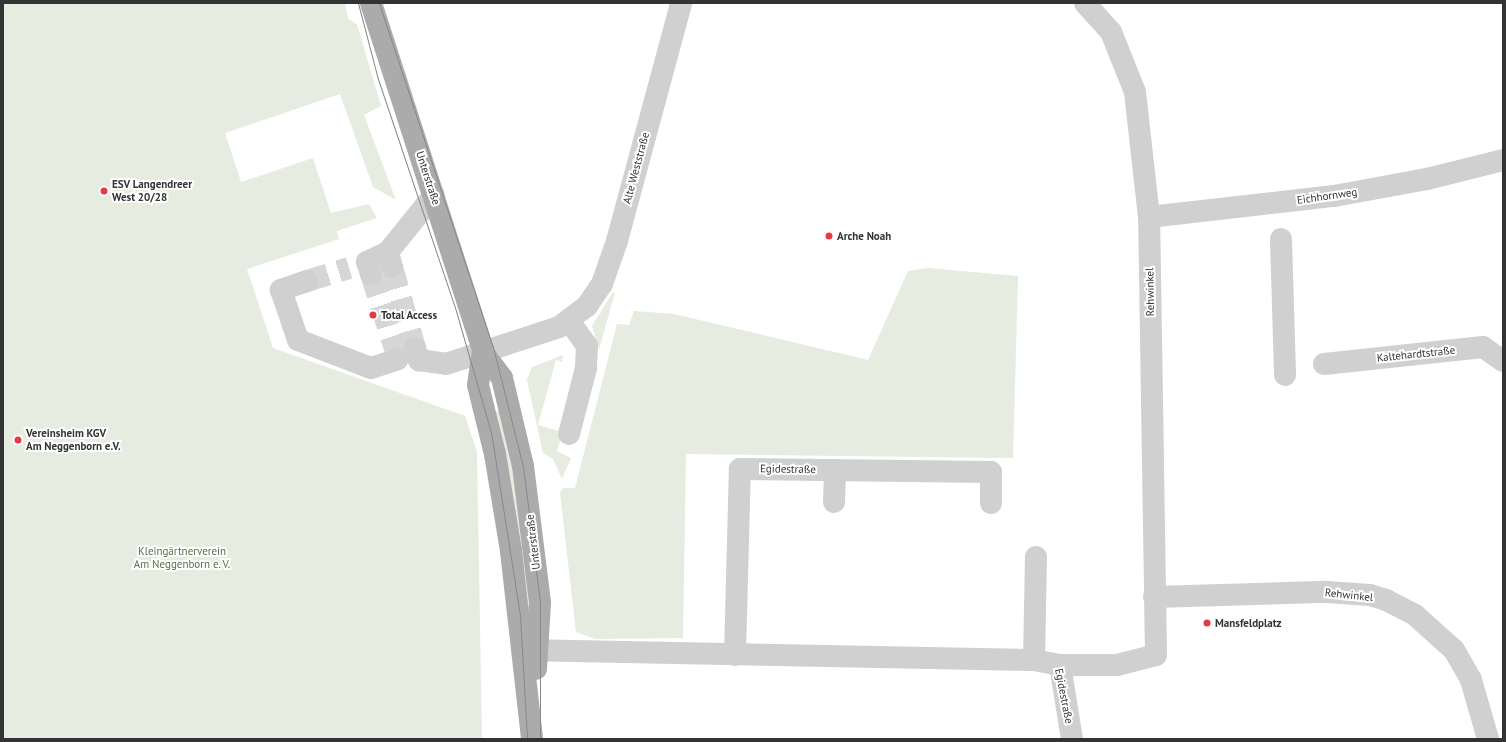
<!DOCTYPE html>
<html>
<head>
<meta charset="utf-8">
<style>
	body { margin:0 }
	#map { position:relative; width:1506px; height:742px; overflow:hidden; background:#fff; font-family:"PT Sans",sans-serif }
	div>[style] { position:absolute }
	.green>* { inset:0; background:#e6ecdf }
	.minor-tunnel>* { height:22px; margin-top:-11px; transform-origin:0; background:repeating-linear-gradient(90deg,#d6d6d6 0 22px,transparent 0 33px) }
	.minor>* { height:22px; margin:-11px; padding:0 11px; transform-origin:11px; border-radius:11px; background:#d0d0d0 }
	.major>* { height:22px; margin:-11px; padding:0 11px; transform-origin:11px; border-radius:11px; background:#ababab }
	.tram>* { height:1px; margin:-0.5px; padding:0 0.5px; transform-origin:0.5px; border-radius:0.5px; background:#888 }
	.dots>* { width:11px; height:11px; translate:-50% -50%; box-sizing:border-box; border:2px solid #fff; border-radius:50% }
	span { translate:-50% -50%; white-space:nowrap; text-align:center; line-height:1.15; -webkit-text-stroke:4px #fff; paint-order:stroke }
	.street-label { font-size:11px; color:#333 }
	.poi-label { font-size:11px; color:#333; font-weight:700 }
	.left { translate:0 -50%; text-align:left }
	.park-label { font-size:11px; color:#56703f }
	.frame { position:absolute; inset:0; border:4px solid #333; pointer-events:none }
</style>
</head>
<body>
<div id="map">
	<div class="green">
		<i style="clip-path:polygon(3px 3px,345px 3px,348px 19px,357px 24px,381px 106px,364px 115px,396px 200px,373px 187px,340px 94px,225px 133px,241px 182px,313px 158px,331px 213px,369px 204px,377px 218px,337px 231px,339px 239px,247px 269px,273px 348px,465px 416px,477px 452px,482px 739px,3px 739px)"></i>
		<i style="clip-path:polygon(928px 268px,1018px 276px,1013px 458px,686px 454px,683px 638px,595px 639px,576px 632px,560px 493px,563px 488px,575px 488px,617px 324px,629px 325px,634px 311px,674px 314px,868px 360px,908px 271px)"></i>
		<i style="clip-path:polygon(613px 292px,615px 293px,599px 349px,592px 326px)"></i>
		<i style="clip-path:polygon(563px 355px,562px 362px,556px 360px,538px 425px,563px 432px,557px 451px,571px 458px,562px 479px,553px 459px,543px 453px,527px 380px,532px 367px)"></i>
		<i style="clip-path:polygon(503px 410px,513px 460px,533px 617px,529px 618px,494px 412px)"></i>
	</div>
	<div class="minor-tunnel">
		<i style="left:392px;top:267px;width:84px;rotate:74.1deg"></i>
		<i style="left:371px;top:274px;width:85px;rotate:72.2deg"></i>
		<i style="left:307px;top:281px;width:44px;rotate:-17.2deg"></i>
	</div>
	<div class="minor">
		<i style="left:1149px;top:217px;width:186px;rotate:-6.5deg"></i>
		<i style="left:1334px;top:196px;width:95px;rotate:-10.4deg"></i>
		<i style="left:1427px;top:179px;width:78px;rotate:-14deg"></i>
		<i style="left:1281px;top:239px;width:136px;rotate:88.3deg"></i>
		<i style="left:392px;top:267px;width:16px;rotate:-105deg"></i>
		<i style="left:388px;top:252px;width:73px;rotate:-51.1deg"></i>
		<i style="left:371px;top:274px;width:13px;rotate:-108deg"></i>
		<i style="left:367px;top:262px;width:23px;rotate:-25deg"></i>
		<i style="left:307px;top:281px;width:28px;rotate:161deg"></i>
		<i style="left:281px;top:290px;width:53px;rotate:71.2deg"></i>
		<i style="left:298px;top:340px;width:78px;rotate:21deg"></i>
		<i style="left:371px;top:368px;width:28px;rotate:-18deg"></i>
		<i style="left:569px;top:321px;width:31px;rotate:54deg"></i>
		<i style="left:587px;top:346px;width:22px;rotate:93deg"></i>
		<i style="left:586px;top:368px;width:68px;rotate:104.4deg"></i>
		<i style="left:415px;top:348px;width:13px;rotate:72deg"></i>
		<i style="left:419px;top:360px;width:27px;rotate:8deg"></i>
		<i style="left:446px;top:364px;width:119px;rotate:-18.1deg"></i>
		<i style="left:559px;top:327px;width:35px;rotate:-37deg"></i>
		<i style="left:587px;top:306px;width:27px;rotate:-56deg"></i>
		<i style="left:602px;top:284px;width:46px;rotate:-70.8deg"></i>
		<i style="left:617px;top:241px;width:246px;rotate:-74.9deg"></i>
		<i style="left:1324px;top:364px;width:160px;rotate:-6.1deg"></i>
		<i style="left:1483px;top:347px;width:24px;rotate:35deg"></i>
		<i style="left:834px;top:502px;width:32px;rotate:-88deg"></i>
		<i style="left:1154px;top:597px;width:173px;rotate:-1.7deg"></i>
		<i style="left:1327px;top:592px;width:43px;rotate:4deg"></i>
		<i style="left:1370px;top:595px;width:17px;rotate:17deg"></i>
		<i style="left:1386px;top:600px;width:33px;rotate:27deg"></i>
		<i style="left:1415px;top:615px;width:52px;rotate:41.9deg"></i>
		<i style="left:1454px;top:650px;width:34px;rotate:60deg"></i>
		<i style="left:1471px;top:680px;width:61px;rotate:73.9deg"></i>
		<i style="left:523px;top:650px;width:511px;rotate:1.12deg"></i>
		<i style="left:1034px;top:660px;width:26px;rotate:11deg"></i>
		<i style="left:1060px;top:665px;width:75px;rotate:80.8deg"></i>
		<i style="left:735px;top:655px;width:186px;rotate:-88.5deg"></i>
		<i style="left:740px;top:469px;width:251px;rotate:0.7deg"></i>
		<i style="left:991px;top:472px;width:31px;rotate:90deg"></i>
		<i style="left:1034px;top:660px;width:103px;rotate:-88.9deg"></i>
		<i style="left:1060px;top:665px;width:57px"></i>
		<i style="left:1117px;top:665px;width:40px;rotate:-14.4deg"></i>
		<i style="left:1156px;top:655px;width:438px;rotate:-90.9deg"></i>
		<i style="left:1149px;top:217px;width:126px;rotate:-96.4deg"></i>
		<i style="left:1135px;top:92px;width:65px;rotate:-111.8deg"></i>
		<i style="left:1111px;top:32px;width:39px;rotate:-132deg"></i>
	</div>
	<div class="major">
		<i style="left:371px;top:3px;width:365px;rotate:72.1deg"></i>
		<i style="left:483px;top:350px;width:35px;rotate:98deg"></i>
		<i style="left:478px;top:385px;width:71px;rotate:76.2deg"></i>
		<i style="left:495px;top:454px;width:98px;rotate:80.6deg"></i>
		<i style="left:511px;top:551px;width:189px;rotate:83.6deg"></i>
		<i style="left:484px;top:354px;width:30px;rotate:53deg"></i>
		<i style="left:502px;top:378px;width:90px;rotate:76.6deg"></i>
		<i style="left:523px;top:466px;width:138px;rotate:82.9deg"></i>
		<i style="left:540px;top:603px;width:66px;rotate:93.5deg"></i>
	</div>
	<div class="tram">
		<i style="left:358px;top:3px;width:79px;rotate:75.3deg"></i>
		<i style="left:378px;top:79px;width:245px;rotate:71.4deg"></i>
		<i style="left:456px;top:311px;width:126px;rotate:73.9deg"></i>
		<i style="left:491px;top:432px;width:186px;rotate:81deg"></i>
		<i style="left:520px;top:616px;width:123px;rotate:86.7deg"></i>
		<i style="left:379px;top:3px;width:362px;rotate:71.7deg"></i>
		<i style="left:493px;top:347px;width:123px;rotate:75.9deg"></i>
		<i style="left:523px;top:466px;width:138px;rotate:82.9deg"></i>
		<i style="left:540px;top:603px;width:136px;rotate:90deg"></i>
	</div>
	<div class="dots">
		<i style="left:104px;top:191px;background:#e63946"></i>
		<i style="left:829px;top:236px;background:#e63946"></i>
		<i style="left:373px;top:315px;background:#e63946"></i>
		<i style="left:18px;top:440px;background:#e63946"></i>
		<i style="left:1207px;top:623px;background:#e63946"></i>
	</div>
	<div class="street-label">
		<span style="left:636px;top:168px;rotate:-75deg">Alte Weststraße</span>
		<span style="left:428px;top:178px;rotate:72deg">Unterstraße</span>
		<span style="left:1327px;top:196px;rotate:-8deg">Eichhornweg</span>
		<span style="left:1150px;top:292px;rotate:-91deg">Rehwinkel</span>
		<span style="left:1416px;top:354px;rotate:-6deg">Kaltehardtstraße</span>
		<span style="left:788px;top:469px;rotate:1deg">Egidestraße</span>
		<span style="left:533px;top:542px;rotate:-97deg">Unterstraße</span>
		<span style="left:1349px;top:595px;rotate:6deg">Rehwinkel</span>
		<span style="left:1064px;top:696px;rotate:79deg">Egidestraße</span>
	</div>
	<div class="poi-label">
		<span class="left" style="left:112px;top:191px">ESV Langendreer<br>West 20/28</span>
		<span class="left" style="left:837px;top:236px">Arche Noah</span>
		<span class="left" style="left:381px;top:315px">Total Access</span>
		<span class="left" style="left:26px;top:440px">Vereinsheim KGV<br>Am Neggenborn e.V.</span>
		<span class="left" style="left:1215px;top:623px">Mansfeldplatz</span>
	</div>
	<div class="park-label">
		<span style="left:182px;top:558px">Kleingärtnerverein<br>Am Neggenborn e. V.</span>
	</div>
	<div class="frame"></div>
</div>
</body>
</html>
